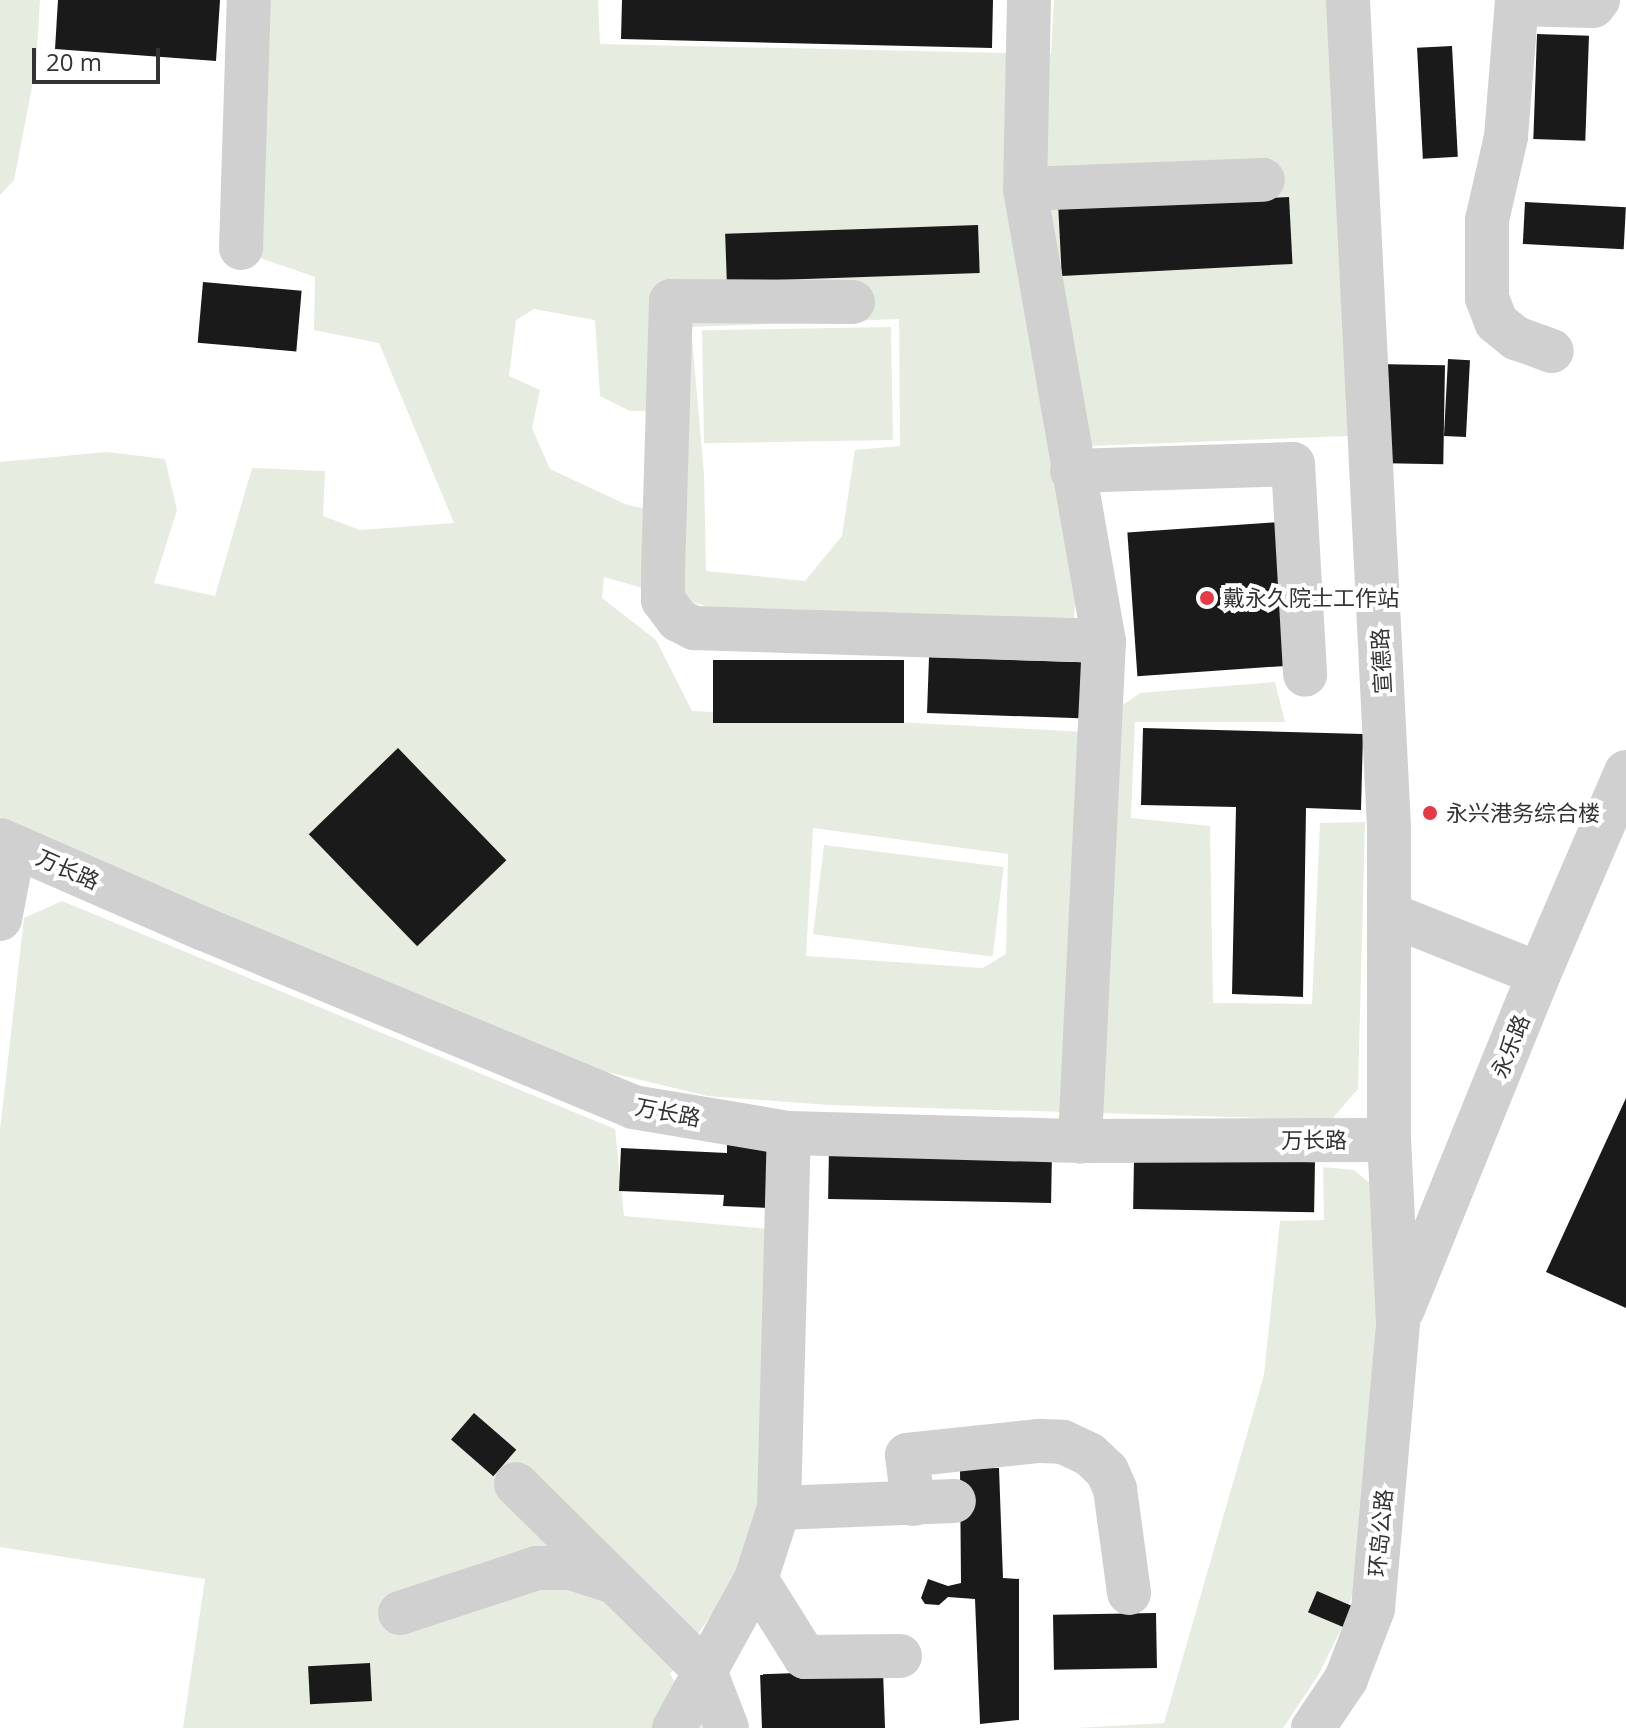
<!DOCTYPE html>
<html>
<head>
<meta charset="utf-8">
<style>
	body { margin:0 }
	#map { position:relative; width:1626px; height:1728px; overflow:hidden; background:#fff; font-family:"Open Sans","Noto Sans SC",sans-serif }
	div>[style] { position:absolute }
	.green>* { inset:0; background:#e6ecdf; transform-origin:0 0 }
	.building>* { inset:0; background:#1a1a1a; transform-origin:0 0 }
	.minor>* { height:44px; margin:-22px; padding:0 22px; transform-origin:22px; border-radius:22px; background:#d0d0d0 }
	.dots>* { width:22px; height:22px; translate:-50% -50%; box-sizing:border-box; border:4px solid #fff; border-radius:50% }
	span { translate:-50% -50%; white-space:nowrap; text-align:center; line-height:1.15; -webkit-text-stroke:8px #fff; paint-order:stroke }
	.poi-label { font-size:22px; color:#333 }
	.left { translate:0 -50%; text-align:left }
	.street-label { font-size:22px; color:#333 }
	.scale { position:absolute; left:32px; top:48px; width:128px; height:36px; box-sizing:border-box; border:4px solid #333; border-top:0; padding-left:10px; font-size:24px; line-height:28px; white-space:nowrap; color:#333; -webkit-text-stroke:6px #fff; paint-order:stroke }
</style>
</head>
<body>
<div id="map">
	<div class="green">
		<i style="clip-path:polygon(0 0,40px 0,36px 66px,14px 180px,0 195px)"></i>
		<i style="clip-path:polygon(evenodd,269px 0,598px 0,600px 44px,1051px 54px,1054px 0,1330px 0,1348px 436px,1088px 446px,1074px 618px,709px 607px,604px 577px,602px 598px,656px 640px,692px 711px,1085px 732px,1140px 693px,1275px 682px,1285px 722px,1135px 722px,1131px 818px,1210px 826px,1213px 1003px,1312px 1004px,1320px 823px,1365px 822px,1358px 1089px,1331px 1120px,829px 1105px,708px 1096px,569px 1063px,0 817px,0 462px,107px 452px,165px 459px,177px 510px,154px 583px,215px 596px,252px 468px,325px 471px,323px 516px,360px 530px,454px 523px,379px 343px,314px 330px,315px 277px,257px 257px,269px 0,534px 309px,595px 320px,600px 396px,630px 411px,677px 411px,647px 509px,627px 505px,550px 469px,532px 428px,540px 390px,509px 376px,516px 320px,534px 309px,269px 0,899px 319px,900px 446px,855px 450px,842px 536px,805px 581px,706px 571px,704px 474px,691px 327px,899px 319px,269px 0,813px 828px,1008px 854px,1006px 954px,983px 968px,806px 956px,813px 828px)"></i>
		<i style="left:891px;top:327px;width:113px;height:189px;rotate:89deg"></i>
		<i style="left:824px;top:845px;width:181px;height:90px;rotate:7deg"></i>
		<i style="clip-path:polygon(62px 901px,615px 1129px,624px 1216px,770px 1229px,762px 1542px,670px 1674px,705px 1728px,183px 1728px,205px 1579px,0 1547px,0 1130px,24px 918px)"></i>
		<i style="clip-path:polygon(1323px 1167px,1354px 1170px,1372px 1185px,1379px 1272px,1359px 1574px,1341px 1629px,1319px 1674px,1283px 1728px,1077px 1728px,1164px 1723px,1264px 1375px,1280px 1221px,1324px 1220px)"></i>
	</div>
	<div class="building">
		<i style="clip-path:polygon(58px 0,220px 0,216px 61px,55px 49px)"></i>
		<i style="clip-path:polygon(622px 0,993px 0,992px 48px,621px 39px)"></i>
		<i style="left:1537px;top:34px;width:52px;height:105px;rotate:2deg"></i>
		<i style="left:1452px;top:46px;width:111px;height:35px;rotate:87deg"></i>
		<i style="left:1289px;top:197px;width:67px;height:231px;rotate:87deg"></i>
		<i style="left:1525px;top:202px;width:101px;height:42px;rotate:3deg"></i>
		<i style="left:978px;top:225px;width:48px;height:253px;rotate:88deg"></i>
		<i style="left:203px;top:282px;width:99px;height:61px;rotate:5deg"></i>
		<i style="left:1448px;top:359px;width:22px;height:77px;rotate:3deg"></i>
		<i style="left:1375px;top:364px;width:70px;height:99px;rotate:1deg"></i>
		<i style="left:1279px;top:522px;width:144px;height:152px;rotate:86deg"></i>
		<i style="left:929px;top:657px;width:153px;height:56px;rotate:2deg"></i>
		<i style="left:713px;top:660px;width:191px;height:63px"></i>
		<i style="clip-path:polygon(1143px 728px,1363px 734px,1361px 810px,1306px 808px,1303px 997px,1232px 994px,1236px 807px,1141px 805px)"></i>
		<i style="left:398px;top:748px;width:156px;height:124px;rotate:46deg"></i>
		<i style="clip-path:polygon(1626px 1098px,1626px 1308px,1546px 1272px)"></i>
		<i style="clip-path:polygon(727px 1141px,771px 1144px,769px 1208px,723px 1206px,724px 1195px,619px 1191px,621px 1148px,727px 1153px)"></i>
		<i style="left:829px;top:1148px;width:223px;height:51px;rotate:1deg"></i>
		<i style="left:1134px;top:1159px;width:181px;height:50px;rotate:1deg"></i>
		<i style="left:474px;top:1413px;width:56px;height:35px;rotate:41deg"></i>
		<i style="clip-path:polygon(999px 1468px,1003px 1578px,1019px 1579px,1019px 1720px,980px 1724px,975px 1599px,948px 1597px,939px 1605px,925px 1604px,921px 1598px,928px 1579px,948px 1586px,961px 1583px,960px 1469px)"></i>
		<i style="left:1317px;top:1591px;width:40px;height:23px;rotate:23deg"></i>
		<i style="left:1156px;top:1613px;width:55px;height:103px;rotate:89deg"></i>
		<i style="left:370px;top:1663px;width:38px;height:62px;rotate:87deg"></i>
		<i style="left:883px;top:1670px;width:58px;height:123px;rotate:88deg"></i>
	</div>
	<div class="minor">
		<i style="left:1029px;top:0;width:189px;rotate:91.2deg"></i>
		<i style="left:1025px;top:189px;width:459px;rotate:80.1deg"></i>
		<i style="left:1104px;top:641px;width:501px;rotate:92.75deg"></i>
		<i style="left:1517px;top:0;width:137px;rotate:94.6deg"></i>
		<i style="left:1506px;top:137px;width:85px;rotate:102.9deg"></i>
		<i style="left:1487px;top:220px;width:78px;rotate:90deg"></i>
		<i style="left:1487px;top:298px;width:26px;rotate:69deg"></i>
		<i style="left:1496px;top:322px;width:26px;rotate:39deg"></i>
		<i style="left:1516px;top:338px;width:38px;rotate:20deg"></i>
		<i style="left:1518px;top:4px;width:75px;rotate:1.5deg"></i>
		<i style="left:1593px;top:6px;width:8px;rotate:-50deg"></i>
		<i style="left:1025px;top:189px;width:238px;rotate:-2.2deg"></i>
		<i style="left:241px;top:248px;width:248px;rotate:-88.2deg"></i>
		<i style="left:853px;top:302px;width:182px;rotate:-179.7deg"></i>
		<i style="left:671px;top:301px;width:271px;rotate:91.7deg"></i>
		<i style="left:663px;top:572px;width:28px;rotate:90deg"></i>
		<i style="left:663px;top:600px;width:25px;rotate:53deg"></i>
		<i style="left:678px;top:620px;width:18px;rotate:27deg"></i>
		<i style="left:694px;top:628px;width:410px;rotate:1.8deg"></i>
		<i style="left:1072px;top:471px;width:221px;rotate:-1.8deg"></i>
		<i style="left:1293px;top:464px;width:211px;rotate:86.7deg"></i>
		<i style="left:0;top:840px;width:223px;rotate:23.6deg"></i>
		<i style="left:204px;top:929px;width:464px;rotate:22.5deg"></i>
		<i style="left:633px;top:1107px;width:158px;rotate:9.5deg"></i>
		<i style="left:789px;top:1133px;width:291px;rotate:1.6deg"></i>
		<i style="left:1080px;top:1141px;width:309px;rotate:-0.2deg"></i>
		<i style="left:1391px;top:915px;width:159px;rotate:21.7deg"></i>
		<i style="left:0;top:919px;width:74px;rotate:-79.1deg"></i>
		<i style="left:1403px;top:1309px;width:362px;rotate:-67.9deg"></i>
		<i style="left:1539px;top:974px;width:220px;rotate:-66.7deg"></i>
		<i style="left:516px;top:1484px;width:266px;rotate:44.7deg"></i>
		<i style="left:705px;top:1671px;width:61px;rotate:68.9deg"></i>
		<i style="left:913px;top:1504px;width:49px;rotate:-97deg"></i>
		<i style="left:907px;top:1455px;width:133px;rotate:-6.1deg"></i>
		<i style="left:1039px;top:1441px;width:24px;rotate:2deg"></i>
		<i style="left:1063px;top:1442px;width:29px;rotate:25deg"></i>
		<i style="left:1089px;top:1454px;width:25px;rotate:43deg"></i>
		<i style="left:1107px;top:1471px;width:20px;rotate:66deg"></i>
		<i style="left:1115px;top:1489px;width:105px;rotate:82.3deg"></i>
		<i style="left:779px;top:1508px;width:175px;rotate:-2.3deg"></i>
		<i style="left:756px;top:1579px;width:92px;rotate:57.9deg"></i>
		<i style="left:805px;top:1657px;width:95px;rotate:-0.6deg"></i>
		<i style="left:400px;top:1613px;width:144px;rotate:-18.2deg"></i>
		<i style="left:537px;top:1568px;width:34px"></i>
		<i style="left:571px;top:1568px;width:45px;rotate:18deg"></i>
		<i style="left:674px;top:1728px;width:170px;rotate:-61.2deg"></i>
		<i style="left:756px;top:1579px;width:75px;rotate:-72.1deg"></i>
		<i style="left:779px;top:1508px;width:375px;rotate:-88.5deg"></i>
		<i style="left:1313px;top:1728px;width:59px;rotate:-56deg"></i>
		<i style="left:1346px;top:1679px;width:75px;rotate:-68.9deg"></i>
		<i style="left:1373px;top:1609px;width:288px;rotate:-85deg"></i>
		<i style="left:1398px;top:1322px;width:182px;rotate:-92.8deg"></i>
		<i style="left:1389px;top:1140px;width:313px;rotate:-90deg"></i>
		<i style="left:1389px;top:827px;width:828px;rotate:-92.84deg"></i>
	</div>
	<div class="dots">
		<i style="left:1207px;top:598px;background:#e63946"></i>
		<i style="left:1430px;top:813px;background:#e63946"></i>
	</div>
	<div class="poi-label">
		<span class="left" style="left:1223px;top:598px">戴永久院士工作站</span>
		<span class="left" style="left:1446px;top:813px">永兴港务综合楼</span>
	</div>
	<div class="street-label">
		<span style="left:1381px;top:661px;rotate:-93deg">宣德路</span>
		<span style="left:68px;top:869px;rotate:24deg">万长路</span>
		<span style="left:1510px;top:1046px;rotate:-68deg">永乐路</span>
		<span style="left:668px;top:1112px;rotate:11deg">万长路</span>
		<span style="left:1314px;top:1140px">万长路</span>
		<span style="left:1380px;top:1533px;rotate:-85deg">环岛公路</span>
	</div>
	<div class="scale">20 m</div>
</div>
</body>
</html>
